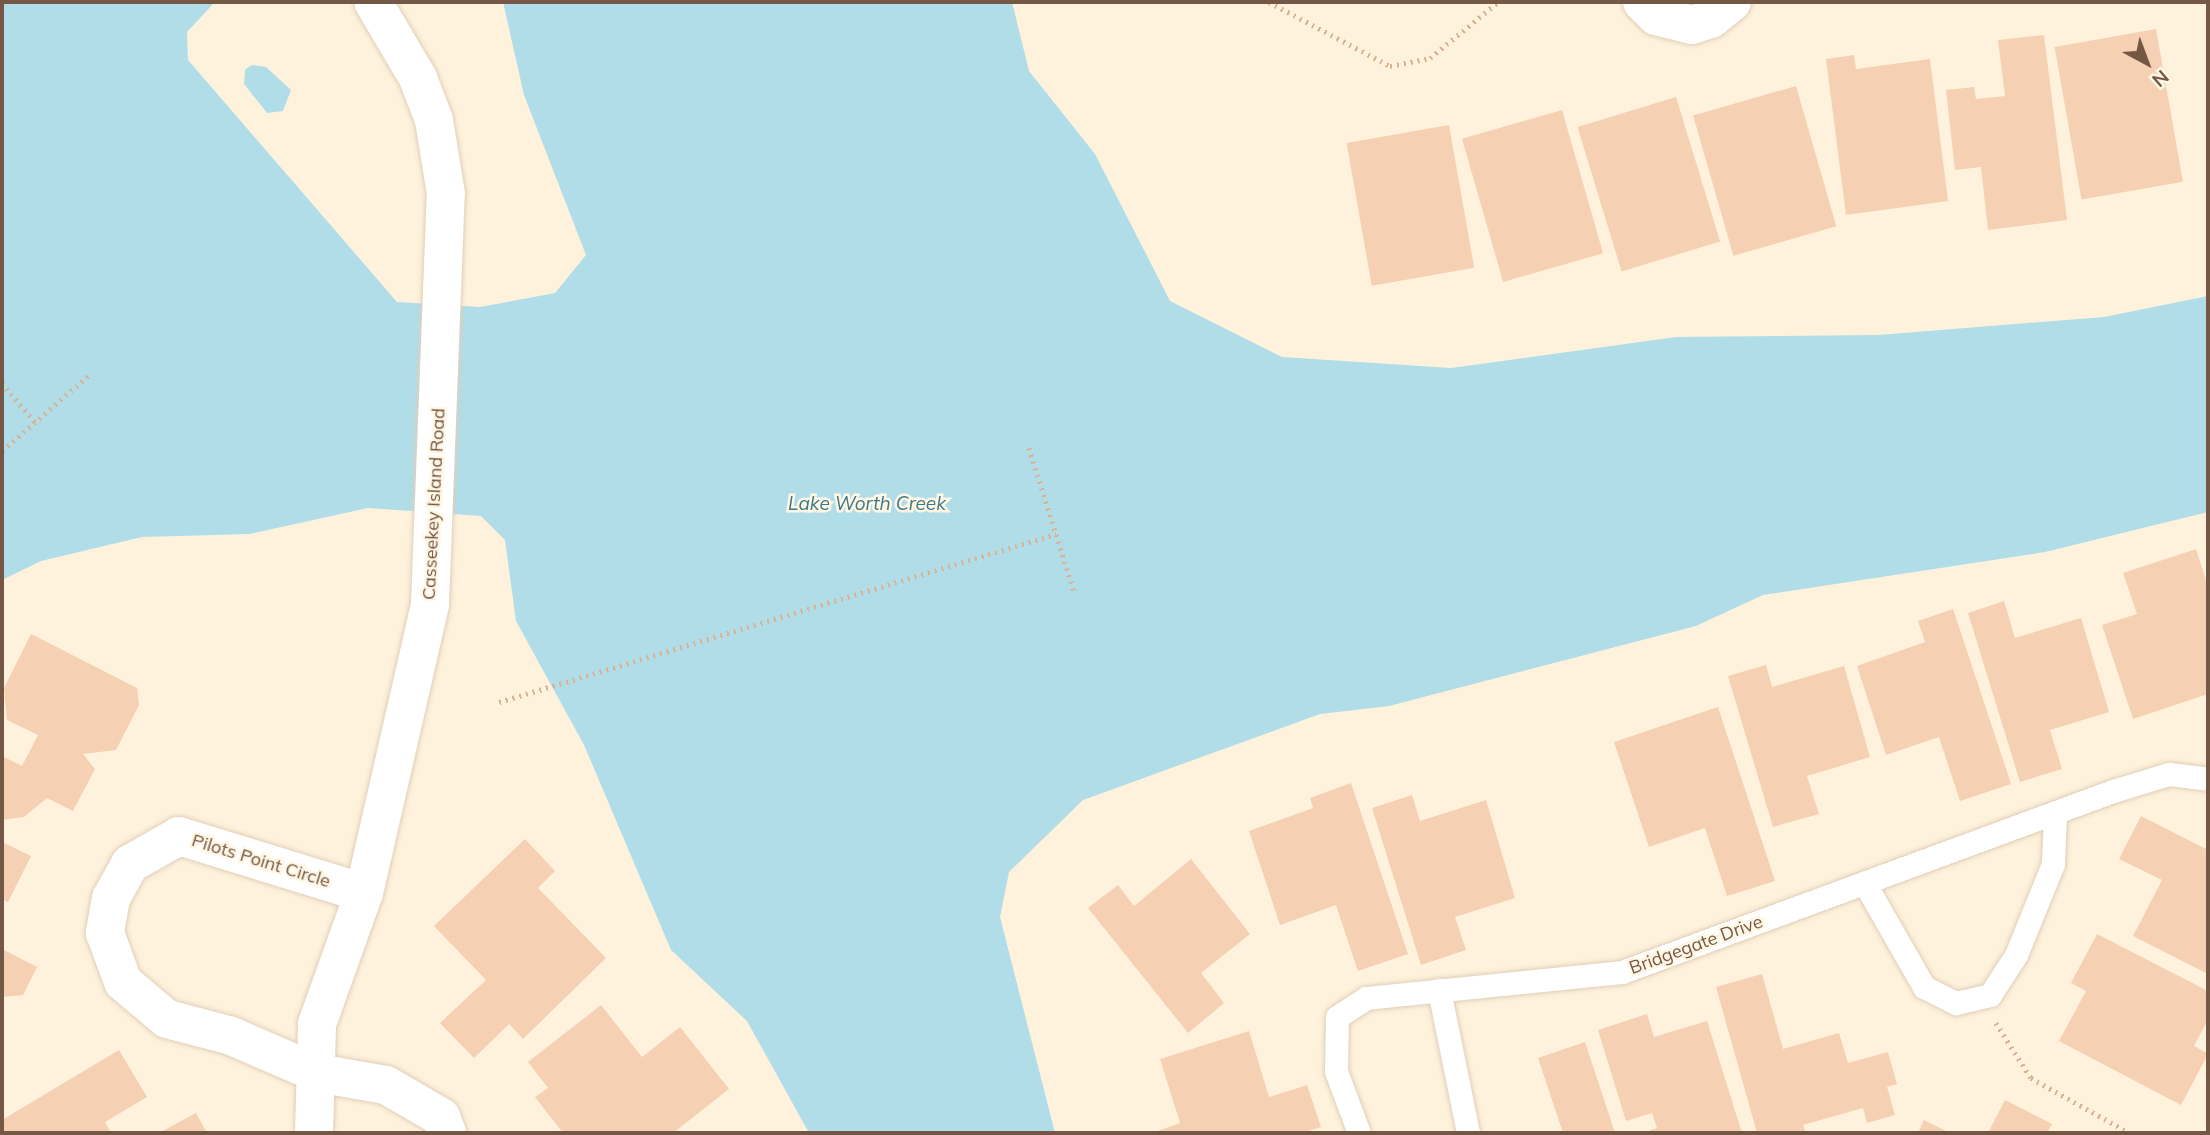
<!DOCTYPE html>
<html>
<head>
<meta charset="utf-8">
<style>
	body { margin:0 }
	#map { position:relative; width:2210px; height:1135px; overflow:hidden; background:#fef2dc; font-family:Mulish,sans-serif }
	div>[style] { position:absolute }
	.water>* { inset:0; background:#b0dde8 }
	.building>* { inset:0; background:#f5d0b2; transform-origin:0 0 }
	.path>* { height:4.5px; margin-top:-2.25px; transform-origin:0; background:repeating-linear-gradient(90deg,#d9b396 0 2px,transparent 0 7px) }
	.roads { filter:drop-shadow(0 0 2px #e2ceb8) drop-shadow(0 0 2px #e2ceb8) }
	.lane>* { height:23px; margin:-11.5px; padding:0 11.5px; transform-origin:11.5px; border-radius:11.5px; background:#fff }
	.street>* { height:38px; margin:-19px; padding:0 19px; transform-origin:19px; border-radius:19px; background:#fff }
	span { translate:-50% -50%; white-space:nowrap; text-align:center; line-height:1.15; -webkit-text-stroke:5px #fff6e4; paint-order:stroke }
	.street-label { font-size:18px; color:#745744 }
	.water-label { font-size:19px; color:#3c7a8a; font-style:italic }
	.frame { position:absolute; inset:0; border:4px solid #745744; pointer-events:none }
	.north { position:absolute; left:2112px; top:28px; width:70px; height:70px; -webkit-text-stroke:5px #fff6e4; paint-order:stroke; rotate:139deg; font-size:19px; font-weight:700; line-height:28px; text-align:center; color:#745744 }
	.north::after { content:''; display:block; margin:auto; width:24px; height:32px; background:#745744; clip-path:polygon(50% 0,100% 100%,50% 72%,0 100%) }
</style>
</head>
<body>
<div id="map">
	<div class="water">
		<i style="clip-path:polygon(2px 2px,215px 2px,187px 32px,188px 60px,397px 302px,480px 307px,555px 293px,586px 255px,524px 95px,503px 2px,1012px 2px,1029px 71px,1095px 154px,1170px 301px,1282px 357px,1451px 368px,1676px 337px,1878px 335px,2104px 317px,2208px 296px,2208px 512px,2045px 552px,1763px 595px,1696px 626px,1389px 706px,1320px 714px,1083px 800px,1009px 872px,1000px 917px,1055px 1133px,809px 1133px,747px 1021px,671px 950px,584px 745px,516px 621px,505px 540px,481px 516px,368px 508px,249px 534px,142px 537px,41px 561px,2px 580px)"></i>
		<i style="clip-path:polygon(252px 65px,266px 67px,291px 90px,283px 111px,267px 113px,244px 84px,245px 70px)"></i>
	</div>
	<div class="building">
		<i style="left:2156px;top:29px;width:155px;height:103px;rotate:80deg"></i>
		<i style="clip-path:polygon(2044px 35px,2067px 220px,1988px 230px,1981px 167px,1955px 170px,1946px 90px,1974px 87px,1976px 99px,2005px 96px,1998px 40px)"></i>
		<i style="clip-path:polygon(1854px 55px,1856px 69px,1930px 59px,1948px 201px,1846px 215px,1826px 59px)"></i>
		<i style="left:1796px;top:86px;width:146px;height:107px;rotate:74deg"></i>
		<i style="left:1676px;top:97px;width:151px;height:103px;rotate:73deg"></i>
		<i style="left:1562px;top:110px;width:149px;height:104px;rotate:74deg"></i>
		<i style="left:1449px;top:125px;width:145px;height:104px;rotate:80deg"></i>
		<i style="clip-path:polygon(2196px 549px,2208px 586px,2208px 694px,2133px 719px,2102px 625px,2137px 614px,2123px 573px)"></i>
		<i style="clip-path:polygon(2004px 601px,2015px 638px,2081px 618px,2109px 712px,2050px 730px,2062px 769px,2020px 782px,1968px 613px)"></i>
		<i style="clip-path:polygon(1953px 609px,2011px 784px,1960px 801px,1939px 737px,1886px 755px,1857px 666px,1925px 642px,1918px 621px)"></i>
		<i style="clip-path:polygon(31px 634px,137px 688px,139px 705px,116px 750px,83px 754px,95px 769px,73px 811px,47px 798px,24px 817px,2px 820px,2px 756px,22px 766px,38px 735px,7px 720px,4px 688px)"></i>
		<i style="clip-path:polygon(1766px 665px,1772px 687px,1844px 666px,1870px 757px,1807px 776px,1819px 814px,1773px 827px,1728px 676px)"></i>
		<i style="clip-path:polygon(1718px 707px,1775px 881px,1727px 896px,1705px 828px,1649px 847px,1614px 742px)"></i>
		<i style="clip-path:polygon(1351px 783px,1408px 954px,1358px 971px,1336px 905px,1280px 925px,1249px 831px,1313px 808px,1310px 798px)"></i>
		<i style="clip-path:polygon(1412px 795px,1420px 821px,1486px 800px,1515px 898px,1455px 917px,1466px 950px,1421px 965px,1372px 808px)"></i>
		<i style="clip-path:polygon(2141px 816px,2208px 850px,2208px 974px,2133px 936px,2162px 880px,2119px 859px)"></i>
		<i style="clip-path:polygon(525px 839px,555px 871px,538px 888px,606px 958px,523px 1039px,509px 1024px,474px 1058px,440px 1023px,486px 980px,434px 926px)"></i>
		<i style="clip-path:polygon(2px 842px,31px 856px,8px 902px,2px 899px)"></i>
		<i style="clip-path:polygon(1191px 859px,1250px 934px,1201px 973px,1224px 1003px,1188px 1033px,1088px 908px,1118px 885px,1134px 906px)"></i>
		<i style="clip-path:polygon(2097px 934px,2208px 991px,2208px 1019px,2194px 1046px,2208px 1054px,2181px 1105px,2059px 1041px,2086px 991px,2071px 983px)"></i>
		<i style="clip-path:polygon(2px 949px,37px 967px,23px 995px,2px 997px)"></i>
		<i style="clip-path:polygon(1762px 974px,1783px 1049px,1839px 1033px,1848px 1063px,1888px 1052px,1897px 1084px,1887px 1087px,1895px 1115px,1867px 1123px,1863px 1108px,1803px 1125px,1806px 1133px,1757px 1133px,1716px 987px)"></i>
		<i style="clip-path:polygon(601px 1005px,642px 1057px,680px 1027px,729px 1089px,673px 1133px,563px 1133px,535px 1097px,548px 1088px,528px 1062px)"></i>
		<i style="clip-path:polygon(1647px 1014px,1654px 1037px,1707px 1021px,1742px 1133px,1642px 1133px,1657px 1128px,1652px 1113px,1626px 1121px,1598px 1030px)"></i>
		<i style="clip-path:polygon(1249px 1031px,1269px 1097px,1307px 1085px,1321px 1127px,1302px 1133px,1152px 1133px,1180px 1123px,1160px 1059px)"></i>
		<i style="clip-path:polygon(1585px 1042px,1615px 1133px,1563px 1133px,1538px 1058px)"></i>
		<i style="clip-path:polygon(119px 1050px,147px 1097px,105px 1122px,111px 1133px,2px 1133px,2px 1120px)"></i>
		<i style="clip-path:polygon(2005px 1100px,2052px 1124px,2047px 1133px,1988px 1133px)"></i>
		<i style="clip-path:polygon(196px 1113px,207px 1133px,159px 1133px)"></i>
		<i style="clip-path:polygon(1924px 1120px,1950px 1133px,1918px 1133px)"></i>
	</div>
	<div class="path">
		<i style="left:1269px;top:2px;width:137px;rotate:27.9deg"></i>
		<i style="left:1390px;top:66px;width:41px;rotate:-11.3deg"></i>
		<i style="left:1430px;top:58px;width:88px;rotate:-39.5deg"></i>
		<i style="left:2px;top:383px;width:51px;rotate:49.8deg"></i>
		<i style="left:1029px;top:448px;width:150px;rotate:72.5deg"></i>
		<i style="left:2px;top:451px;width:117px;rotate:-41.2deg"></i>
		<i style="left:499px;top:702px;width:582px;rotate:-16.78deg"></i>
		<i style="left:1996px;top:1023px;width:65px;rotate:57.5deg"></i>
		<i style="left:2031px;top:1078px;width:113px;rotate:29.1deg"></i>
	</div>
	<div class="roads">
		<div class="lane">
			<i style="left:1865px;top:884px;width:119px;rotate:60.2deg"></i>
			<i style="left:1924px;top:987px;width:36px;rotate:27deg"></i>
			<i style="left:1956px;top:1003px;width:35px;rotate:-13deg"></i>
			<i style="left:1990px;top:995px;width:48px;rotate:-57deg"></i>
			<i style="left:2016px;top:955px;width:98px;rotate:-67.9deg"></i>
			<i style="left:2053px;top:864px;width:49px;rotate:-87.7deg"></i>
			<i style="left:1439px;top:990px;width:146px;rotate:78.5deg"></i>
			<i style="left:1359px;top:1133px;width:66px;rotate:-110.4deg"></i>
			<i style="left:1336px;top:1071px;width:54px;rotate:-88.9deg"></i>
			<i style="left:1337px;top:1017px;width:35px;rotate:-33deg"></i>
			<i style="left:1366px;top:998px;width:257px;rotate:-5.8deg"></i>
			<i style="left:1622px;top:972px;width:523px;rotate:-20.24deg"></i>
			<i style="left:2113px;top:791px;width:59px;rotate:-16.9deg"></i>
			<i style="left:2169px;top:774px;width:39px;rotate:7deg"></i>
		</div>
		<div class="street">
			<i style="left:1642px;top:2px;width:20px;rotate:45deg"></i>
			<i style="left:1656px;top:16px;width:37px;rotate:14deg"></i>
			<i style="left:1692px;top:25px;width:20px;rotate:-18deg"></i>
			<i style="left:1711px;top:19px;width:27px;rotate:-39deg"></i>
			<i style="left:364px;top:893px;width:194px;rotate:-162.9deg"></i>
			<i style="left:179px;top:836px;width:56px;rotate:150.3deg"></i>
			<i style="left:130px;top:864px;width:39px;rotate:119deg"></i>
			<i style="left:111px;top:898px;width:36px;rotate:100deg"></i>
			<i style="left:105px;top:933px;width:52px;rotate:69.8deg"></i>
			<i style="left:123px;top:982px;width:57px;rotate:40.1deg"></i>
			<i style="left:167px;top:1019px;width:64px;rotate:14.5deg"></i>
			<i style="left:229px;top:1035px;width:96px;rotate:23.4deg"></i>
			<i style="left:317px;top:1073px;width:70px;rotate:9.9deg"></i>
			<i style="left:386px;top:1085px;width:64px;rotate:30.2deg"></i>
			<i style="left:441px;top:1117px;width:17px;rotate:69deg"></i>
			<i style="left:314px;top:1133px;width:109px;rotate:-88.4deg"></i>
			<i style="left:317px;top:1024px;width:139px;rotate:-70.3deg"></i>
			<i style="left:364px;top:893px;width:296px;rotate:-77.1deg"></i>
			<i style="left:430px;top:604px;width:410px;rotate:-87.8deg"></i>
			<i style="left:446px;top:194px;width:75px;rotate:-99.2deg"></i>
			<i style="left:434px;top:120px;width:45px;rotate:-110.9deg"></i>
			<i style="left:418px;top:78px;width:88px;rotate:-120.6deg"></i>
		</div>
	</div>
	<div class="street-label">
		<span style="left:434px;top:504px;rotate:-87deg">Casseekey Island Road</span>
		<span style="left:261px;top:861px;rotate:17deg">Pilots Point Circle</span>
		<span style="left:1696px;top:945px;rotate:-20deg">Bridgegate Drive</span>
	</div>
	<div class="water-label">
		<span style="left:867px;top:504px">Lake Worth Creek</span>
	</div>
	<div class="frame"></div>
	<div class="north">N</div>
</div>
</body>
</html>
